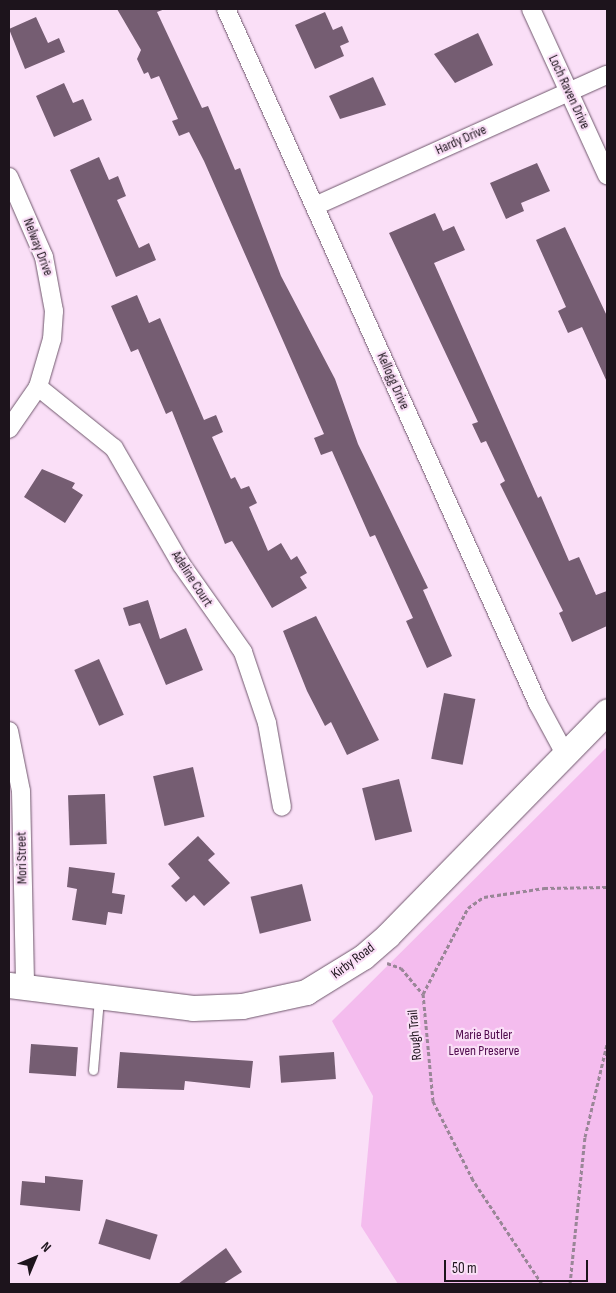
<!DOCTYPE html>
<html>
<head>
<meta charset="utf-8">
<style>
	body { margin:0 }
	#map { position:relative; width:616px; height:1293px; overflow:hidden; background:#fadff7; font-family:"Sofia Sans Condensed",sans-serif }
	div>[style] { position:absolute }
	.green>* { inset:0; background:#f4bcee }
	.building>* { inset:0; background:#755d72; transform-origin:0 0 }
	.path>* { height:3px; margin-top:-1.5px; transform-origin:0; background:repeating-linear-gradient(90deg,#998697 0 4px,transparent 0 6.5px) }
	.roads { filter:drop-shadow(0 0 1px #70586d) drop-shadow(0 0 1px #70586d) }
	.service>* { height:9px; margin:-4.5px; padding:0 4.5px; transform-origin:4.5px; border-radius:4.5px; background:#fff }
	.minor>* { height:18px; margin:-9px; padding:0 9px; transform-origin:9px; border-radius:9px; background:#fff }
	.secondary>* { height:25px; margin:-12.5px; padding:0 12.5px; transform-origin:12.5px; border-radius:12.5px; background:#fff }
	span { translate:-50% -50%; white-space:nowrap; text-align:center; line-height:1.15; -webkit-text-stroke:4.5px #fadff7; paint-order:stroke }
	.street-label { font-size:14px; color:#1d141c }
	.park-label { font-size:14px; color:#4f094c }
	.frame { position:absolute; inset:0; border:10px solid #1d141c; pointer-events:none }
	.north { position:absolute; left:10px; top:1233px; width:50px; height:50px; -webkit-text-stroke:4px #fadff7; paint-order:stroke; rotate:45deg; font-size:14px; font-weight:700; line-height:20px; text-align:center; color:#1d141c }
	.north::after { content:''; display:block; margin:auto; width:18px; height:22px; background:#1d141c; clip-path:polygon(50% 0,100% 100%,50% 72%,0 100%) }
	.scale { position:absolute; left:444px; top:1260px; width:144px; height:22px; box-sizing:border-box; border:2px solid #1d141c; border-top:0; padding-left:6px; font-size:15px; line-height:18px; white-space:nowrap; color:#1d141c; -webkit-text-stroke:4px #fadff7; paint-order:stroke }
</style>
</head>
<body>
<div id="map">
	<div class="green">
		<i style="clip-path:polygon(607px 747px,607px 1284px,398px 1284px,361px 1226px,373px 1096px,332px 1021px)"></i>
	</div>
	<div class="building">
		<i style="clip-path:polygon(117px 9px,165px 9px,157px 12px,202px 108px,208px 106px,235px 170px,240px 168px,281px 276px,335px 379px,358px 444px,428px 588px,423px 590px,452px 656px,427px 668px,406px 621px,413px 618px,375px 535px,370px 537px,332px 451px,321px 455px,314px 438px,324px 434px,204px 161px,189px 132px,179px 136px,172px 121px,178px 119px,159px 76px,151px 79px,148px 72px,144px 74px,137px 59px,141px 50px)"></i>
		<i style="clip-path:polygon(325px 12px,333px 30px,342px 26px,349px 42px,340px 46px,344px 56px,315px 69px,295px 25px)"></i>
		<i style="clip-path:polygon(36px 17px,48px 43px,59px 38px,65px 52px,25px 69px,9px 29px)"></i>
		<i style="clip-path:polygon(478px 33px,493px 65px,455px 83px,434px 54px)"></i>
		<i style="clip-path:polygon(373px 77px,386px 105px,340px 119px,329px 96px)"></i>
		<i style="clip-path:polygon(64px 83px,73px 103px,83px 99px,92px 120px,54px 137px,36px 96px)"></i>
		<i style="clip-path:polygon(99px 157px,109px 180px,118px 176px,126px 196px,117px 200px,139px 248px,149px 243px,156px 260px,116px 277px,70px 170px)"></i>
		<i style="clip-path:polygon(537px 163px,550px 191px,521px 203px,524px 211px,506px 219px,490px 183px)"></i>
		<i style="clip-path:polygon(435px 213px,443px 231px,454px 226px,465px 250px,434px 263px,538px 498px,541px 496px,569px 561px,579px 557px,596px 595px,607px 591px,607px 626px,572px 642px,559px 613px,563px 611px,500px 484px,505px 481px,486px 441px,481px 443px,472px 424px,478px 422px,389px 233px)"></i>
		<i style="clip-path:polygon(565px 227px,607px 316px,607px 382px,582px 327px,568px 333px,558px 311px,566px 307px,536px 240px)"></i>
		<i style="clip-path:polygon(137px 295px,149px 323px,160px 318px,204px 420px,216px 415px,223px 432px,212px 437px,231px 479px,235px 477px,241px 489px,249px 486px,257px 503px,249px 507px,268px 551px,281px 543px,291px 560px,297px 556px,307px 573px,300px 577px,307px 588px,272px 608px,232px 541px,225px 544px,172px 411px,166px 414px,138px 349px,131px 352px,111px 306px)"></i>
		<i style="clip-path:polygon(42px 469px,75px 483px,72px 488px,83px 495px,65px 523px,24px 497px)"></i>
		<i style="clip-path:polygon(148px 600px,160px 639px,186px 628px,203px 670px,166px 685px,140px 623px,129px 626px,123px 608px)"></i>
		<i style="clip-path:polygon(316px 616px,379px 740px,347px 755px,331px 722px,325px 726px,307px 691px,283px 631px)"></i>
		<i style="left:99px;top:659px;width:61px;height:27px;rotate:66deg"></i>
		<i style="left:444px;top:693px;width:32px;height:67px;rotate:11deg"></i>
		<i style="left:193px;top:767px;width:51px;height:41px;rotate:77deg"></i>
		<i style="left:399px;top:779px;width:54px;height:38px;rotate:76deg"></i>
		<i style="left:105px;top:794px;width:50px;height:37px;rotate:88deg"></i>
		<i style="clip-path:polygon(198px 836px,215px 854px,208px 860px,230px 883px,204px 906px,194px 895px,186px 902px,171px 886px,180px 878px,168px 864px)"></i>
		<i style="clip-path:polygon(69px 867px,115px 873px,112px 893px,125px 895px,122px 914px,108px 912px,106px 925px,72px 920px,77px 889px,67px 887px)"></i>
		<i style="left:302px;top:884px;width:38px;height:53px;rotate:76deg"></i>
		<i style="left:31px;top:1044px;width:47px;height:29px;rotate:4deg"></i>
		<i style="clip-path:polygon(120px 1052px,253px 1061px,250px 1088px,185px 1081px,184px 1090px,117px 1088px)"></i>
		<i style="left:334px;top:1052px;width:27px;height:55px;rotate:86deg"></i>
		<i style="clip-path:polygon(45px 1176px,83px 1180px,80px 1211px,20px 1205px,22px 1181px,45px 1183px)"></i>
		<i style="left:106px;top:1219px;width:54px;height:26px;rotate:17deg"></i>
		<i style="clip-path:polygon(226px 1248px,242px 1272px,223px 1284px,178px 1284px)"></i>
	</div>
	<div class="path">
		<i style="left:387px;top:963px;width:15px;rotate:20deg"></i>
		<i style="left:401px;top:968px;width:34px;rotate:50deg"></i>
		<i style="left:542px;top:1284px;width:125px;rotate:-123.6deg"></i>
		<i style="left:473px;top:1180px;width:89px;rotate:-116.9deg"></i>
		<i style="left:433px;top:1101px;width:107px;rotate:-95.3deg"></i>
		<i style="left:423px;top:994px;width:97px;rotate:-62.4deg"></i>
		<i style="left:468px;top:908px;width:19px;rotate:-35deg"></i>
		<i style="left:484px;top:897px;width:61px;rotate:-8.5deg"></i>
		<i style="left:544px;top:888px;width:63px;rotate:-0.9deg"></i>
		<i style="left:570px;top:1284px;width:148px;rotate:-84.2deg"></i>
		<i style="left:585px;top:1137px;width:96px;rotate:-76.7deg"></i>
	</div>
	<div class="roads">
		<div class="service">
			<i style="left:93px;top:1070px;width:72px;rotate:-85.2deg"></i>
		</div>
		<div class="minor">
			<i style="left:226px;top:9px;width:762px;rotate:65.82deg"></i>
			<i style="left:538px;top:704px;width:55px;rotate:61.6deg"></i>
			<i style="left:531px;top:9px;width:183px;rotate:65.4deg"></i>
			<i style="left:9px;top:177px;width:87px;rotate:66.4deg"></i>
			<i style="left:44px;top:257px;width:55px;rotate:79.5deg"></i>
			<i style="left:54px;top:311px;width:28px;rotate:94deg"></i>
			<i style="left:52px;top:339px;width:50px;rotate:106.3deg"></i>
			<i style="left:38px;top:387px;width:51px;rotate:124.6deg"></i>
			<i style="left:315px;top:206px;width:320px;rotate:-24.2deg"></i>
			<i style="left:38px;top:387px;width:97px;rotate:38.8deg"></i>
			<i style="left:114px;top:448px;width:134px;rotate:60deg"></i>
			<i style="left:181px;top:564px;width:108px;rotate:54.8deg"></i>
			<i style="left:243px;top:652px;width:75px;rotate:71.3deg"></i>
			<i style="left:267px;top:723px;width:85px;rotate:79.9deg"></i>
			<i style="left:9px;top:731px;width:61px;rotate:78.7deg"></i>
			<i style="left:21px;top:791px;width:195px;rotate:88.8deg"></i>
		</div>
		<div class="secondary">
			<i style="left:9px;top:985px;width:185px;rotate:7.1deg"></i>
			<i style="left:193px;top:1008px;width:49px;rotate:-2.3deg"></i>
			<i style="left:242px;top:1006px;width:66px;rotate:-12.3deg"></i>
			<i style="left:306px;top:992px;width:67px;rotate:-31.6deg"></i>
			<i style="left:363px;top:957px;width:33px;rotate:-41deg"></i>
			<i style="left:388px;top:935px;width:313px;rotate:-45.6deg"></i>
		</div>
	</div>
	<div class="street-label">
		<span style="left:569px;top:92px;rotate:65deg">Loch Raven Drive</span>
		<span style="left:461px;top:140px;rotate:-24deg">Hardy Drive</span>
		<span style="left:38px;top:247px;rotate:69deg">Nelway Drive</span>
		<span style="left:393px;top:381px;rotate:66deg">Kellogg Drive</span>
		<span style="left:192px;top:579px;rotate:57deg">Adeline Court</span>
		<span style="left:22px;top:858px;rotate:-91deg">Mori Street</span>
		<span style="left:353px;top:961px;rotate:-37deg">Kirby Road</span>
		<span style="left:415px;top:1035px;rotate:-95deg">Rough Trail</span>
	</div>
	<div class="park-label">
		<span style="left:484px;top:1043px">Marie Butler<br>Leven Preserve</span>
	</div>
	<div class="frame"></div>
	<div class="north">N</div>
	<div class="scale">50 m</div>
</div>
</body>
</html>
